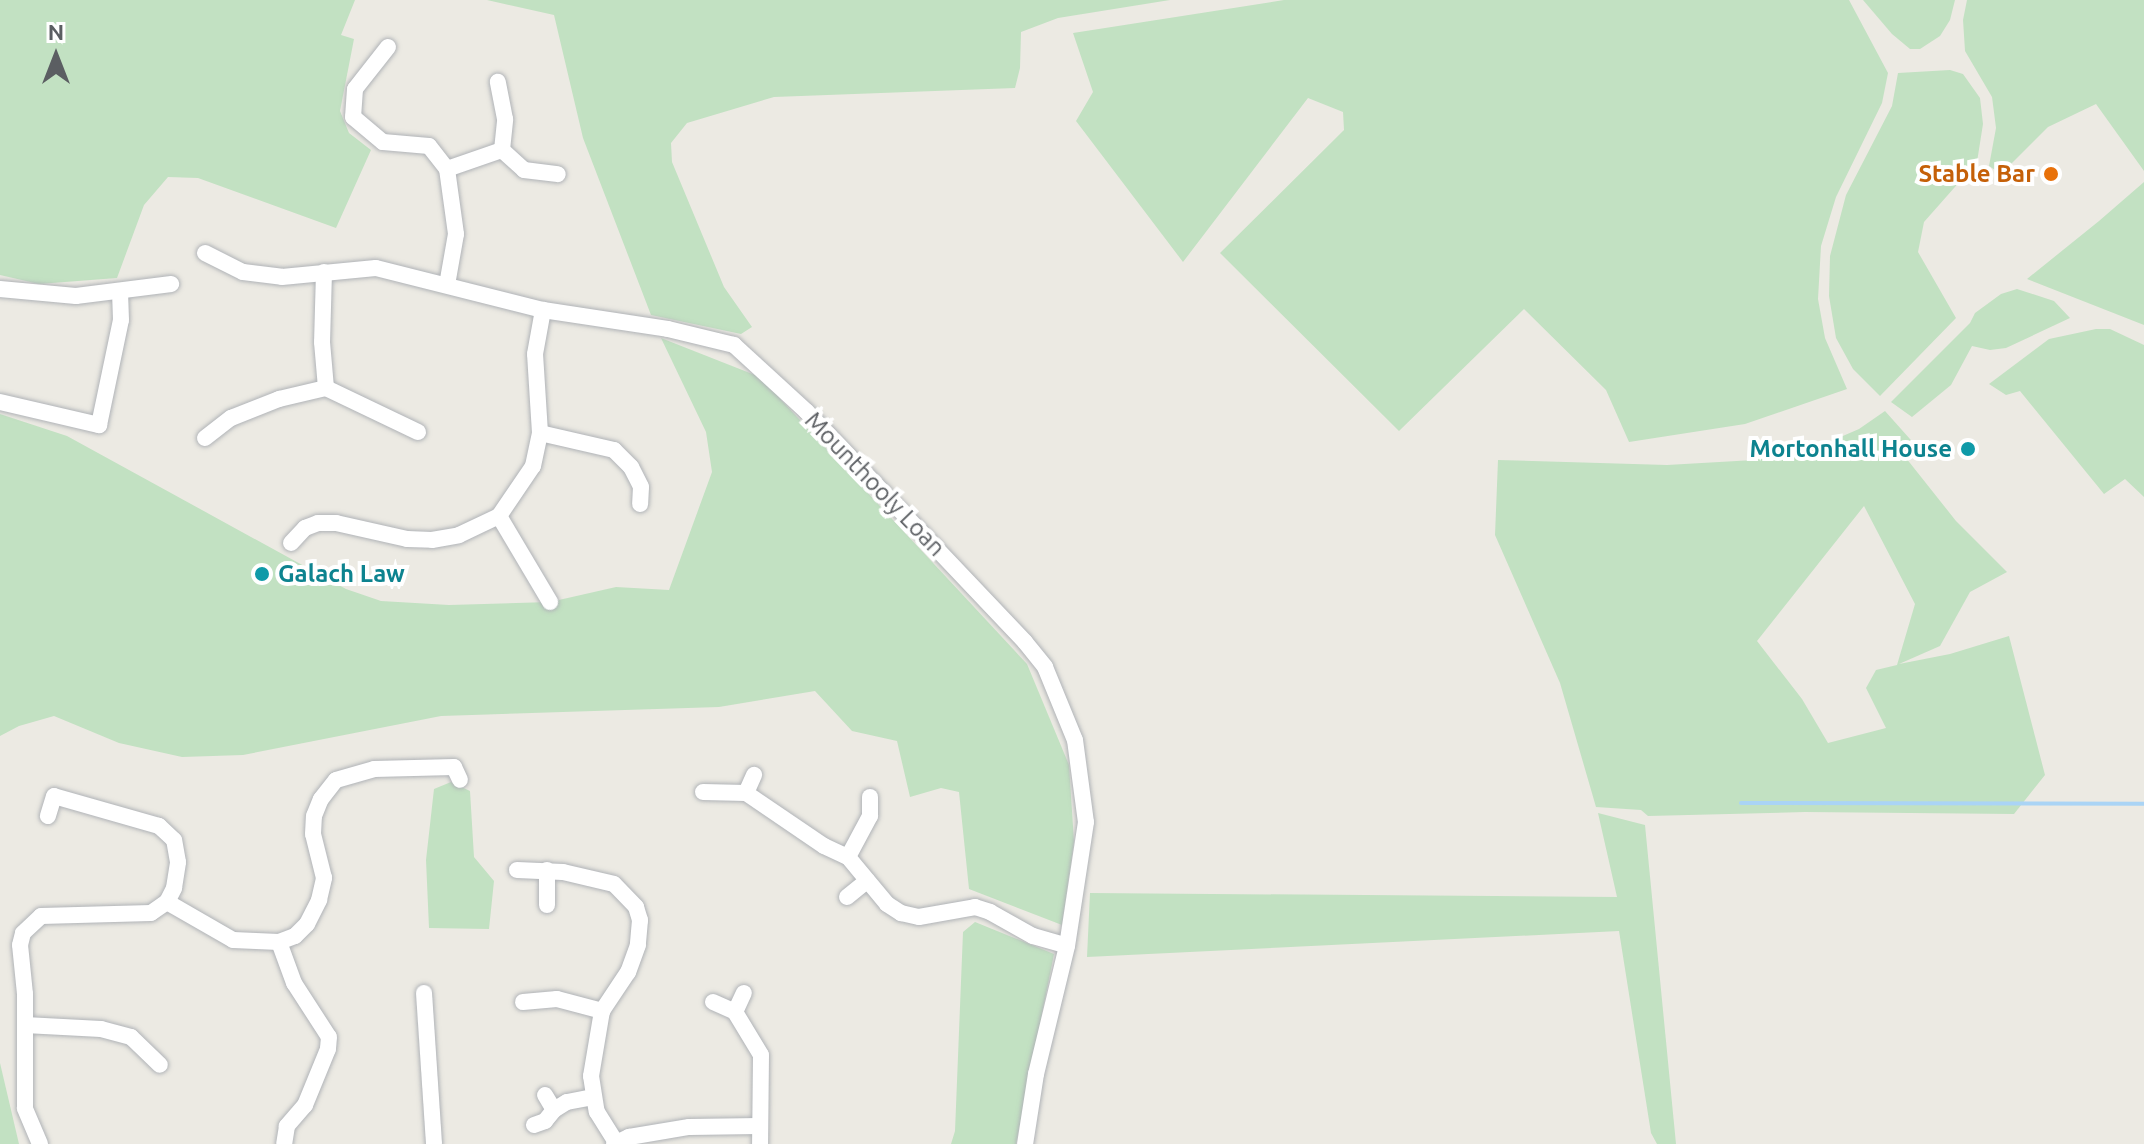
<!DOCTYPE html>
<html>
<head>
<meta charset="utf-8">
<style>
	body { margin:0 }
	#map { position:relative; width:2144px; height:1144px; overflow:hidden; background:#eceae3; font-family:Ubuntu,sans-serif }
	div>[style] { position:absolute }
	.green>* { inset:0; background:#c2e1c2 }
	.stream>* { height:4px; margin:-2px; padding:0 2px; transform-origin:2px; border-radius:2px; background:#aad4f5 }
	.roads { filter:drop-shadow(0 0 2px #b0b3b7) drop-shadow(0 0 2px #b0b3b7) }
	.minor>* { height:16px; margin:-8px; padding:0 8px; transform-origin:8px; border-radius:8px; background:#fff }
	.dots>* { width:22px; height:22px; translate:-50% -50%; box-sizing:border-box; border:4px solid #fff; border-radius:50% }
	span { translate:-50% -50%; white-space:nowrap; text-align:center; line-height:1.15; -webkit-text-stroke:8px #fff; paint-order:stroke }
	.food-label { font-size:24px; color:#c56008; font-weight:700 }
	.right { translate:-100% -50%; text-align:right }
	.culture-label { font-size:24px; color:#0d838f; font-weight:700 }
	.left { translate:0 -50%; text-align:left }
	.street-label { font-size:24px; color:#5b5e62 }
	.north { position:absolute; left:16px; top:16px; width:80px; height:80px; -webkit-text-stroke:6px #fff; paint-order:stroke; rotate:0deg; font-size:22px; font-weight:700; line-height:32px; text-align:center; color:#5b5e62 }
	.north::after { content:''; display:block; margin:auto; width:28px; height:36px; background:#5b5e62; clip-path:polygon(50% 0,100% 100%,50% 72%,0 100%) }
</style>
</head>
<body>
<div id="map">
	<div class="green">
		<i style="clip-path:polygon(0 0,355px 0,341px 35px,354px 39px,340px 111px,349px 133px,371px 150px,336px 228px,198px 178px,168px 177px,144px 205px,117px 278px,39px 284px,0 275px)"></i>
		<i style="clip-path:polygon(487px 0,1170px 0,1058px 18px,1021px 32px,1020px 68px,1015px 88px,774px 97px,687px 123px,671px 143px,672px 162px,724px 287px,752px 327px,741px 334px,651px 315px,583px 138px,554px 15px)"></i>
		<i style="clip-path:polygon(1284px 0,1849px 0,1888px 73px,1882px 103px,1836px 197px,1821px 246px,1818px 299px,1825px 338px,1847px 389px,1745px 424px,1629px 442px,1606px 390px,1524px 309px,1399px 431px,1220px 253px,1344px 130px,1343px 112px,1308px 98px,1183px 262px,1076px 121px,1093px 92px,1073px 33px)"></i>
		<i style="clip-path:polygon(1863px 0,1955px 0,1950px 20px,1940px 36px,1920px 49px,1910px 49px,1892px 34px)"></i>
		<i style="clip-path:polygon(1967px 0,2144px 0,2144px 171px,2096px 104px,2048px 127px,2001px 174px,1989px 166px,1996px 128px,1992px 97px,1965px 51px,1963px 20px)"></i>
		<i style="clip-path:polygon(1950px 70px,1963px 74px,1980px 98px,1983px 124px,1977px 162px,1924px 222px,1918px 252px,1956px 318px,1880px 396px,1853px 369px,1836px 338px,1829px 296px,1830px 256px,1846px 195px,1892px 106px,1898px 73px)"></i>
		<i style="clip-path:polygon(2144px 182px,2144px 325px,2027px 279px,2099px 221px)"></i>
		<i style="clip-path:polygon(2017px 289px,2054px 301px,2070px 318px,2006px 348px,1990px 350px,1972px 346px,1951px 385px,1912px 417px,1891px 402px,1970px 323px,1975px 313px,2001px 294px)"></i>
		<i style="clip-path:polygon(2096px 329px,2110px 329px,2144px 345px,2144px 497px,2125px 479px,2104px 494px,2020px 391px,2006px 395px,1989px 384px,2049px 339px)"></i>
		<i style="clip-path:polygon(661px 338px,760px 377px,1027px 664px,1069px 765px,1074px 842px,1062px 925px,969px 889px,959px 792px,941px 788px,910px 797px,897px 741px,852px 731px,815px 691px,719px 707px,441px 716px,243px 755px,182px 757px,119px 743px,54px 716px,19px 726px,0 736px,0 414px,67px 436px,346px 589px,381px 601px,449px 605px,550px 602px,616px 587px,669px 590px,712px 472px,706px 432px)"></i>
		<i style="clip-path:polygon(evenodd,1885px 411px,1918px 448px,1906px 458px,1956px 521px,2007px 572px,1970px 592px,1940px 646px,1899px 664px,1950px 654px,2009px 636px,2045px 775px,2014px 814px,1805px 812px,1648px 816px,1641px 810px,1596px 807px,1560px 683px,1495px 535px,1498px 460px,1667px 465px,1754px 460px,1829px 442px,1859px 429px,1885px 411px,1864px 506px,1915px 604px,1897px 665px,1876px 670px,1866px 688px,1886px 728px,1828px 743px,1802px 699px,1757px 641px,1864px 506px)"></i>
		<i style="clip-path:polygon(451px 782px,470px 791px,474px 857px,494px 881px,489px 929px,429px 928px,426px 860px,434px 789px)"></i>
		<i style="clip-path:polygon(1598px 813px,1645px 825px,1676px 1144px,1657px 1144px,1651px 1133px,1619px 931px,1087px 957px,1090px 893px,1617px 897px)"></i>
		<i style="clip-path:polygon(975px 922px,1054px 954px,1016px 1144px,951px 1144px,955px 1131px,963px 932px)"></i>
		<i style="clip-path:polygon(0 1063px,19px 1144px,0 1144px)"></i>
	</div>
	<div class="stream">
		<i style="left:1741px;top:803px;width:403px;rotate:0.1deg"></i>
	</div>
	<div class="roads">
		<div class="minor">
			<i style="left:388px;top:47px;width:53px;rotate:128.2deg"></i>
			<i style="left:355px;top:89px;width:28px;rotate:94deg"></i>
			<i style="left:353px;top:117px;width:39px;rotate:40deg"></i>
			<i style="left:383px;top:142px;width:46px;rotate:5deg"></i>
			<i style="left:429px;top:146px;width:29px;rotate:52deg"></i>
			<i style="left:447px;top:169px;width:66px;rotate:82.1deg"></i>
			<i style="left:456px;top:234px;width:52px;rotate:100deg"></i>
			<i style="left:502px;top:150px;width:30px;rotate:42deg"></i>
			<i style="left:524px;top:170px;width:34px;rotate:7deg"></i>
			<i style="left:447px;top:169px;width:58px;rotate:-19.1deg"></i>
			<i style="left:502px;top:150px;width:31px;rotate:-84deg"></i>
			<i style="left:505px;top:119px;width:38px;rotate:-101deg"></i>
			<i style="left:205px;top:253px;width:42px;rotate:26.6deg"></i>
			<i style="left:243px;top:272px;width:39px;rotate:7deg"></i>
			<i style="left:282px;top:277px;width:94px;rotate:-5.5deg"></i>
			<i style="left:376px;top:268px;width:172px;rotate:14.1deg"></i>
			<i style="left:543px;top:310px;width:126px;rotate:8.6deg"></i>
			<i style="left:668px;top:329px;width:68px;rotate:13.6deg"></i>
			<i style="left:734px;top:345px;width:98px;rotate:42.5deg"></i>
			<i style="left:806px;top:411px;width:318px;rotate:46.5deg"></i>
			<i style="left:1025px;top:642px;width:32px;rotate:51deg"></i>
			<i style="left:1045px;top:667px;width:79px;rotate:67.7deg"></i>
			<i style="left:1075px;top:740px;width:83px;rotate:82.4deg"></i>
			<i style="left:1086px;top:822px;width:125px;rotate:98.7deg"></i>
			<i style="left:1067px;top:946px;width:132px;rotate:103.6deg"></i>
			<i style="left:1036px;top:1074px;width:71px;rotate:98.9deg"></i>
			<i style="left:324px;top:272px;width:70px;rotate:91.6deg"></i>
			<i style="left:322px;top:342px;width:46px;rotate:85deg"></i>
			<i style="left:0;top:289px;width:76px;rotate:5.3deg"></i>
			<i style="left:76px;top:296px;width:96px;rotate:-7.2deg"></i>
			<i style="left:0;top:402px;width:102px;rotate:13.1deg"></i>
			<i style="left:99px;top:425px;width:107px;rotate:-78.2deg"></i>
			<i style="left:121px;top:320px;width:28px;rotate:-92deg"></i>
			<i style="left:540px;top:433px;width:76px;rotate:12.9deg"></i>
			<i style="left:614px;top:450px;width:24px;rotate:45deg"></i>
			<i style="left:631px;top:467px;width:22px;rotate:63deg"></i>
			<i style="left:641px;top:487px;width:17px;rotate:93deg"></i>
			<i style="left:205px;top:438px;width:33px;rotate:-38deg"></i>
			<i style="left:231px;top:418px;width:52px;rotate:-21.6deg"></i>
			<i style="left:279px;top:399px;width:48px;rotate:-13.2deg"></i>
			<i style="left:326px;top:388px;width:102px;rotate:25.6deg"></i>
			<i style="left:499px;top:516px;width:100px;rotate:59.3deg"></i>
			<i style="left:291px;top:543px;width:21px;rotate:-47deg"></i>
			<i style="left:305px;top:528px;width:14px;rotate:-21deg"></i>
			<i style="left:318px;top:523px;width:18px"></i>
			<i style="left:336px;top:523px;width:73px;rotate:12.7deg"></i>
			<i style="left:407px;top:539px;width:25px;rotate:2deg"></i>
			<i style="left:432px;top:540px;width:27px;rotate:-10deg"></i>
			<i style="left:459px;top:535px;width:44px;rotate:-25.4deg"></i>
			<i style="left:499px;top:516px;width:60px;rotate:-55.8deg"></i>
			<i style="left:533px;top:466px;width:34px;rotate:-78deg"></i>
			<i style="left:540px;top:433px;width:79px;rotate:-93.6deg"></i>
			<i style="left:535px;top:354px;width:45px;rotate:-79.7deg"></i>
			<i style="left:703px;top:792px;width:43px;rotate:1.3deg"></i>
			<i style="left:746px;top:793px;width:94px;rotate:34.2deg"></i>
			<i style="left:824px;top:846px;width:26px;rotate:25deg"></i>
			<i style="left:848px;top:857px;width:61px;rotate:50.3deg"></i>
			<i style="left:887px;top:904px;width:17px;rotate:33deg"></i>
			<i style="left:901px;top:913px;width:18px;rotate:13deg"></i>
			<i style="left:919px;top:917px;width:57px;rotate:-10.1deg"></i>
			<i style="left:975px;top:907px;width:16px;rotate:18deg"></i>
			<i style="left:990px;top:912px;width:49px;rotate:29.2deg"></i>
			<i style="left:1033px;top:936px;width:35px;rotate:16deg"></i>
			<i style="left:746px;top:793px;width:20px;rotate:-66deg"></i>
			<i style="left:848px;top:857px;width:47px;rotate:-61.8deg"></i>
			<i style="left:870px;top:816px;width:19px;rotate:-90deg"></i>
			<i style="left:517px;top:870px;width:46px;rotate:2.5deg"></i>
			<i style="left:563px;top:872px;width:52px;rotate:13.2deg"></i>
			<i style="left:614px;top:884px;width:32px;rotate:46deg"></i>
			<i style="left:636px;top:907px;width:14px;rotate:73deg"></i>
			<i style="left:640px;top:920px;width:25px;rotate:95deg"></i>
			<i style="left:638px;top:945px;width:29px;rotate:110deg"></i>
			<i style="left:628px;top:972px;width:47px;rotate:123.7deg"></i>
			<i style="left:602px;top:1011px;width:66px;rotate:99.6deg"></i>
			<i style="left:591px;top:1076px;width:36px;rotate:81deg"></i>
			<i style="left:597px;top:1112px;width:36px;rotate:58deg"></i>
			<i style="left:547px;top:870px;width:35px;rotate:90deg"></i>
			<i style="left:847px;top:897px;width:26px;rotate:-39deg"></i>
			<i style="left:167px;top:902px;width:76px;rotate:29.9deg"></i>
			<i style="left:233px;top:940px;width:46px;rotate:2.5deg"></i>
			<i style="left:279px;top:942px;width:17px;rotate:-21deg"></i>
			<i style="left:295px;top:936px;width:17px;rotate:-45deg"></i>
			<i style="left:307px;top:924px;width:27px;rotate:-63deg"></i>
			<i style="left:319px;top:900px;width:23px;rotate:-77deg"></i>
			<i style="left:324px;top:878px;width:45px;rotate:-104deg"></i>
			<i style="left:313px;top:834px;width:18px;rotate:-87deg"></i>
			<i style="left:314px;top:816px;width:18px;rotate:-68deg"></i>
			<i style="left:321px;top:799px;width:24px;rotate:-52deg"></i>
			<i style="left:336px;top:780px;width:40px;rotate:-16deg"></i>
			<i style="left:374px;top:769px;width:80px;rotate:-1.4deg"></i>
			<i style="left:454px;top:767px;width:14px;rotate:65deg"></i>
			<i style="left:279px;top:942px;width:44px;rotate:69.9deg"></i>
			<i style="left:294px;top:983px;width:64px;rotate:57.1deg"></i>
			<i style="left:329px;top:1037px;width:12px;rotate:95deg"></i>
			<i style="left:328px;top:1049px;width:61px;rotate:112.3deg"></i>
			<i style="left:305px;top:1105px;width:28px;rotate:131deg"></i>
			<i style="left:287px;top:1126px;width:18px;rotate:99deg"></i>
			<i style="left:424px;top:993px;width:151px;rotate:86.2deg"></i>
			<i style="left:523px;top:1002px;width:34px;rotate:-5deg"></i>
			<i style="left:557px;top:999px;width:47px;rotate:14.9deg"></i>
			<i style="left:713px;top:1002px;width:24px;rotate:24deg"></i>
			<i style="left:735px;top:1012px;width:50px;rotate:58.8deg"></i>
			<i style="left:761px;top:1055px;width:89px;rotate:90.6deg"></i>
			<i style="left:735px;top:1012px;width:21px;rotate:-65deg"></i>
			<i style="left:25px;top:1025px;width:76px;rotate:3deg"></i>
			<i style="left:101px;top:1029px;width:31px;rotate:15deg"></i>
			<i style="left:131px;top:1037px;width:40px;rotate:44deg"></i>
			<i style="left:545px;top:1095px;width:17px;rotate:59deg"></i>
			<i style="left:534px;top:1125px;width:12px;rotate:-20deg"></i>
			<i style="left:545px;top:1121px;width:14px;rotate:-51deg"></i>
			<i style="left:554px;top:1110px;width:15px;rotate:-32deg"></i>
			<i style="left:567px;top:1102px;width:26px;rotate:-11deg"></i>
			<i style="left:40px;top:1144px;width:39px;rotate:-113deg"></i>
			<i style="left:25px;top:1108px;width:114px;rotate:-90deg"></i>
			<i style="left:25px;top:994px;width:49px;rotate:-95.8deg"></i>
			<i style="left:20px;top:945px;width:12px;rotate:-76deg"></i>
			<i style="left:23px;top:933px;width:25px;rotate:-43deg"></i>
			<i style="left:41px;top:916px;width:110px;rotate:-1.6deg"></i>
			<i style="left:151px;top:913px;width:19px;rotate:-35deg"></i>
			<i style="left:167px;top:902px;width:16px;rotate:-63deg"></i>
			<i style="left:174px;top:888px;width:26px;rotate:-81deg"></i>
			<i style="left:178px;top:862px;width:22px;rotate:-100deg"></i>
			<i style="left:174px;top:840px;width:21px;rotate:-137deg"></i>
			<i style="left:159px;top:826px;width:109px;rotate:-164.1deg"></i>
			<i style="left:54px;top:796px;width:21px;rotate:107deg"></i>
			<i style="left:614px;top:1144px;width:17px;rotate:-25deg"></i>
			<i style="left:629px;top:1137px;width:61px;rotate:-9.5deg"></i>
			<i style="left:689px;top:1127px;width:70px;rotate:-0.8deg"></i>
		</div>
	</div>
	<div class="dots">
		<i style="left:2051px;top:174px;background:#e8710a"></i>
		<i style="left:1968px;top:449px;background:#0f9aa8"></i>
		<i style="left:262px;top:574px;background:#0f9aa8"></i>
	</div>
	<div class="food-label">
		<span class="right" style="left:2035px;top:174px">Stable Bar</span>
	</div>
	<div class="culture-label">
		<span class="right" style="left:1952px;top:449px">Mortonhall House</span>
		<span class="left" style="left:278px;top:574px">Galach Law</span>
	</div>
	<div class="street-label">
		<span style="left:875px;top:484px;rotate:46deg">Mounthooly Loan</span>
	</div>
	<div class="north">N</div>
</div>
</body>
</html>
